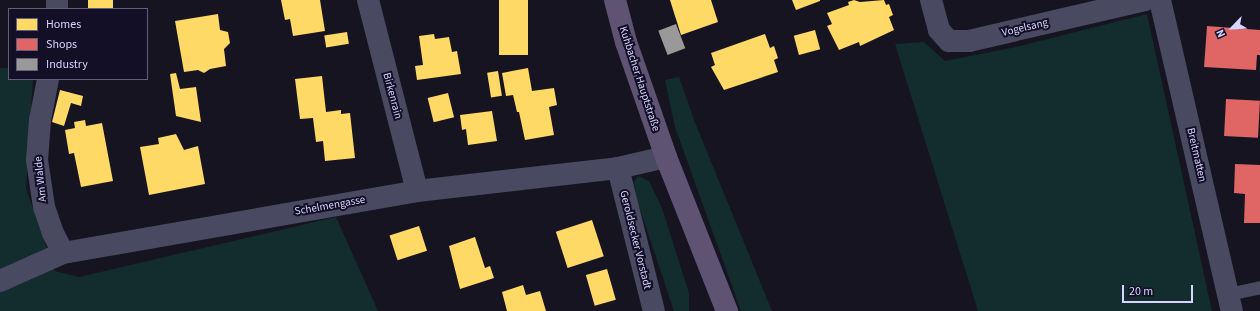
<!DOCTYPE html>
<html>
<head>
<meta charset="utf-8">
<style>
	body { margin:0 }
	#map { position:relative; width:1260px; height:311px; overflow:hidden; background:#161421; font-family:"Source Sans 3",sans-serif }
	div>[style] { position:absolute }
	.green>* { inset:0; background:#132c2d }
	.homes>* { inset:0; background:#ffd966; transform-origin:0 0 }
	.shops>* { inset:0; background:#e06666; transform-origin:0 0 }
	.industry>* { inset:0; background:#999; transform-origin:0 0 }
	.lane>* { height:13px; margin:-6.5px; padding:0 6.5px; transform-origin:6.5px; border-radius:6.5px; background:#4a4962 }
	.street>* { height:22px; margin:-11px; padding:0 11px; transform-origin:11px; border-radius:11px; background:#4a4962 }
	.primary>* { height:22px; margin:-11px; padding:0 11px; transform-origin:11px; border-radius:11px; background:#5e5373 }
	span { translate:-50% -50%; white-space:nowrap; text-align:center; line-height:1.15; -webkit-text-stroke:4px #130f26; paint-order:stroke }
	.street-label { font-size:11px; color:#d9d4ff }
	.legend { position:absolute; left:8px; top:8px; width:140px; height:72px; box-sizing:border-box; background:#130f26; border:1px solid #625e7d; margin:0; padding:5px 7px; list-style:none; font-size:12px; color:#d9d4ff }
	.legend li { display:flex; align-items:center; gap:8px; height:20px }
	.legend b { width:20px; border:1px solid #625e7d }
	.north { position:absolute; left:1212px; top:8px; width:40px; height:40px; -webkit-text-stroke:3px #130f26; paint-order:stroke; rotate:245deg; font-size:11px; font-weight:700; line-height:16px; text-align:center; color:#d9d4ff }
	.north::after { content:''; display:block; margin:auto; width:14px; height:18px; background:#d9d4ff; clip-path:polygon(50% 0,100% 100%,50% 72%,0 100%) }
	.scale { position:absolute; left:1122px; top:285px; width:71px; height:18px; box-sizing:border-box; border:2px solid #d9d4ff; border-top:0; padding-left:5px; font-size:12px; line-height:14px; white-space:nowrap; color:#d9d4ff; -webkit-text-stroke:3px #130f26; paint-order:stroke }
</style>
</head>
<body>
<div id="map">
	<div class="green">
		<i style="clip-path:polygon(1147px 14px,1212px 311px,978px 311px,895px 44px,924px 42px,945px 61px,1016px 47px)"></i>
		<i style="clip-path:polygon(0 68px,9px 68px,9px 79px,33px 79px,26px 189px,55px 271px,79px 277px,336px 217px,378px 311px,0 311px)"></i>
		<i style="clip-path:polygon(679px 77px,694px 120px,772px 311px,741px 311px,675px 127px,665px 80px)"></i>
		<i style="clip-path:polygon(638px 176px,649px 181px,662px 208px,689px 293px,689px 311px,674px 311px,637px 200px,634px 182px)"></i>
	</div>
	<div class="homes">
		<i style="left:88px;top:0;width:25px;height:9px"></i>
		<i style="clip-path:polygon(281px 0,320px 0,325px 31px,293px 36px,290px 19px,285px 20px)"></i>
		<i style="left:499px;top:0;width:29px;height:55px"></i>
		<i style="clip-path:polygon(670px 0,711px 0,718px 22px,681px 35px)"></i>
		<i style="clip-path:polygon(792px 0,820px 0,820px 1px,796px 10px)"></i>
		<i style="clip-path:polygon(854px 0,860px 2px,884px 0,886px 5px,889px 4px,893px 15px,889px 17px,894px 30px,860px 46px,859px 42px,839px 50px,827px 26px,832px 24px,827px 13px,849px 5px,848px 2px)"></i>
		<i style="clip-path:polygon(218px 14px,220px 30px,228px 32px,230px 43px,224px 49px,226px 66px,210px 69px,204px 73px,198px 70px,184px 72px,175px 21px)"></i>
		<i style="left:815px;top:30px;width:20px;height:22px;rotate:75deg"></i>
		<i style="left:347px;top:32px;width:12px;height:23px;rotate:81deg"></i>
		<i style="clip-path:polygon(434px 34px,435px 39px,449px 37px,452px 52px,457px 51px,461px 74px,417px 80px,415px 66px,423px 65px,419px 36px)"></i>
		<i style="clip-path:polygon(765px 34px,770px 48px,774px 46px,778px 58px,774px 60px,778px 72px,724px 90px,711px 67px,715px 65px,711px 53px)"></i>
		<i style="clip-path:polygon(528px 68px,532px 91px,554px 88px,557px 105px,549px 107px,554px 135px,525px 140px,519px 112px,517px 112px,513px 95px,506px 96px,502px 73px)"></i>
		<i style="left:498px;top:71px;width:25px;height:11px;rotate:81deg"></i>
		<i style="clip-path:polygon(176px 73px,180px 89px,196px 87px,201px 122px,176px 116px,170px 74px)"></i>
		<i style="clip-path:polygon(322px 76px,326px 112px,341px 110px,341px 114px,350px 113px,355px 158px,325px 161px,323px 141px,316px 142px,313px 118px,300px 119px,295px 79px)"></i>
		<i style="clip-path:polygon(60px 90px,83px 96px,81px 106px,71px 103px,64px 126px,52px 122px)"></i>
		<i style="left:448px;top:93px;width:25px;height:21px;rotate:76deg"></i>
		<i style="clip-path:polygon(492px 111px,497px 141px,468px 145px,466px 129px,462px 130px,460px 115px)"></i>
		<i style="clip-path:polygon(85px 120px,86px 126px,102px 123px,113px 181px,81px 187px,74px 153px,69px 154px,65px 130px,75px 128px,74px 122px)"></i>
		<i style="clip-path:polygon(176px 134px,184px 150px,198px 146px,205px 184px,149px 195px,140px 147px,159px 144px,158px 138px)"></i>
		<i style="left:592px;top:220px;width:38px;height:38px;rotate:72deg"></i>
		<i style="left:419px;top:226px;width:26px;height:31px;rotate:72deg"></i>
		<i style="clip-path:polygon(475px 237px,485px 268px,490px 266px,494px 278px,460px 289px,449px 246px)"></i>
		<i style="left:607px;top:269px;width:32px;height:22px;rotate:74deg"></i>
		<i style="clip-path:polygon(523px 285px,526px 295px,540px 291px,546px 311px,507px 311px,502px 292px)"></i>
	</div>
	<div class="shops">
		<i style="clip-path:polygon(1207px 26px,1260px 30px,1260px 55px,1257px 55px,1256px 70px,1204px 67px)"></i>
		<i style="left:1226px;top:99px;width:34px;height:37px;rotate:3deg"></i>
		<i style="clip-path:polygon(1235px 164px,1260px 165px,1260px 223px,1244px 223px,1245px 194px,1234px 193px)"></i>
	</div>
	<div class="industry">
		<i style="left:676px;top:24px;width:26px;height:19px;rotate:69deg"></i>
	</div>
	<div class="lane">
		<i style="left:1228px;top:294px;width:33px;rotate:-12deg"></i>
	</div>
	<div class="street">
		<i style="left:368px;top:0;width:197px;rotate:75.6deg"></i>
		<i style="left:931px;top:0;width:31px;rotate:75deg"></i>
		<i style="left:939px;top:30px;width:15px;rotate:48deg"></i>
		<i style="left:949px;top:41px;width:20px"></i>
		<i style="left:969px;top:41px;width:181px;rotate:-13.1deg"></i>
		<i style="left:1160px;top:0;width:319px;rotate:77deg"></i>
		<i style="left:57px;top:9px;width:9px;rotate:-90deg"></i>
		<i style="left:48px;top:79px;width:42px;rotate:101deg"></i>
		<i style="left:40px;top:120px;width:40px;rotate:94.3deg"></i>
		<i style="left:37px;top:160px;width:48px;rotate:81.5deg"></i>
		<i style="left:44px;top:207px;width:28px;rotate:71deg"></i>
		<i style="left:53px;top:233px;width:22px;rotate:63deg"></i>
		<i style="left:618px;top:168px;width:147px;rotate:75.9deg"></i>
		<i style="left:0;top:281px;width:69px;rotate:-24deg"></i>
		<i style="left:63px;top:253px;width:359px;rotate:-9.9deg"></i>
		<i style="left:417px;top:191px;width:202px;rotate:-6.5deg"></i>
		<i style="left:618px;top:168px;width:49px;rotate:-12.9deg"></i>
	</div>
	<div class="primary">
		<i style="left:615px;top:0;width:43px;rotate:75.3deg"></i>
		<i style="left:626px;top:42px;width:122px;rotate:70.8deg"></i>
		<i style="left:666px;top:157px;width:166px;rotate:68.4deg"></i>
	</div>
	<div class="street-label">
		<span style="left:1025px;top:28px;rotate:-13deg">Vogelsang</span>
		<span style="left:639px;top:79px;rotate:72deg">Kuhbacher Hauptstraße</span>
		<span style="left:392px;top:96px;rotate:75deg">Birkenrain</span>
		<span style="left:1196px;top:155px;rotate:77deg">Breitmatten</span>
		<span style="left:41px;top:179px;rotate:-96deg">Am Walde</span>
		<span style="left:330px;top:206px;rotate:-10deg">Schelmengasse</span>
		<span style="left:635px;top:240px;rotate:76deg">Geroldsecker Vorstadt</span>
	</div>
	<ul class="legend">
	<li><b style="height:11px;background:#ffd966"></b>Homes</li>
	<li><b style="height:11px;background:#e06666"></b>Shops</li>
	<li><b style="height:11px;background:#999"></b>Industry</li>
	</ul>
	<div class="north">N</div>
	<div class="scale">20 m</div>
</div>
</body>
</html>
